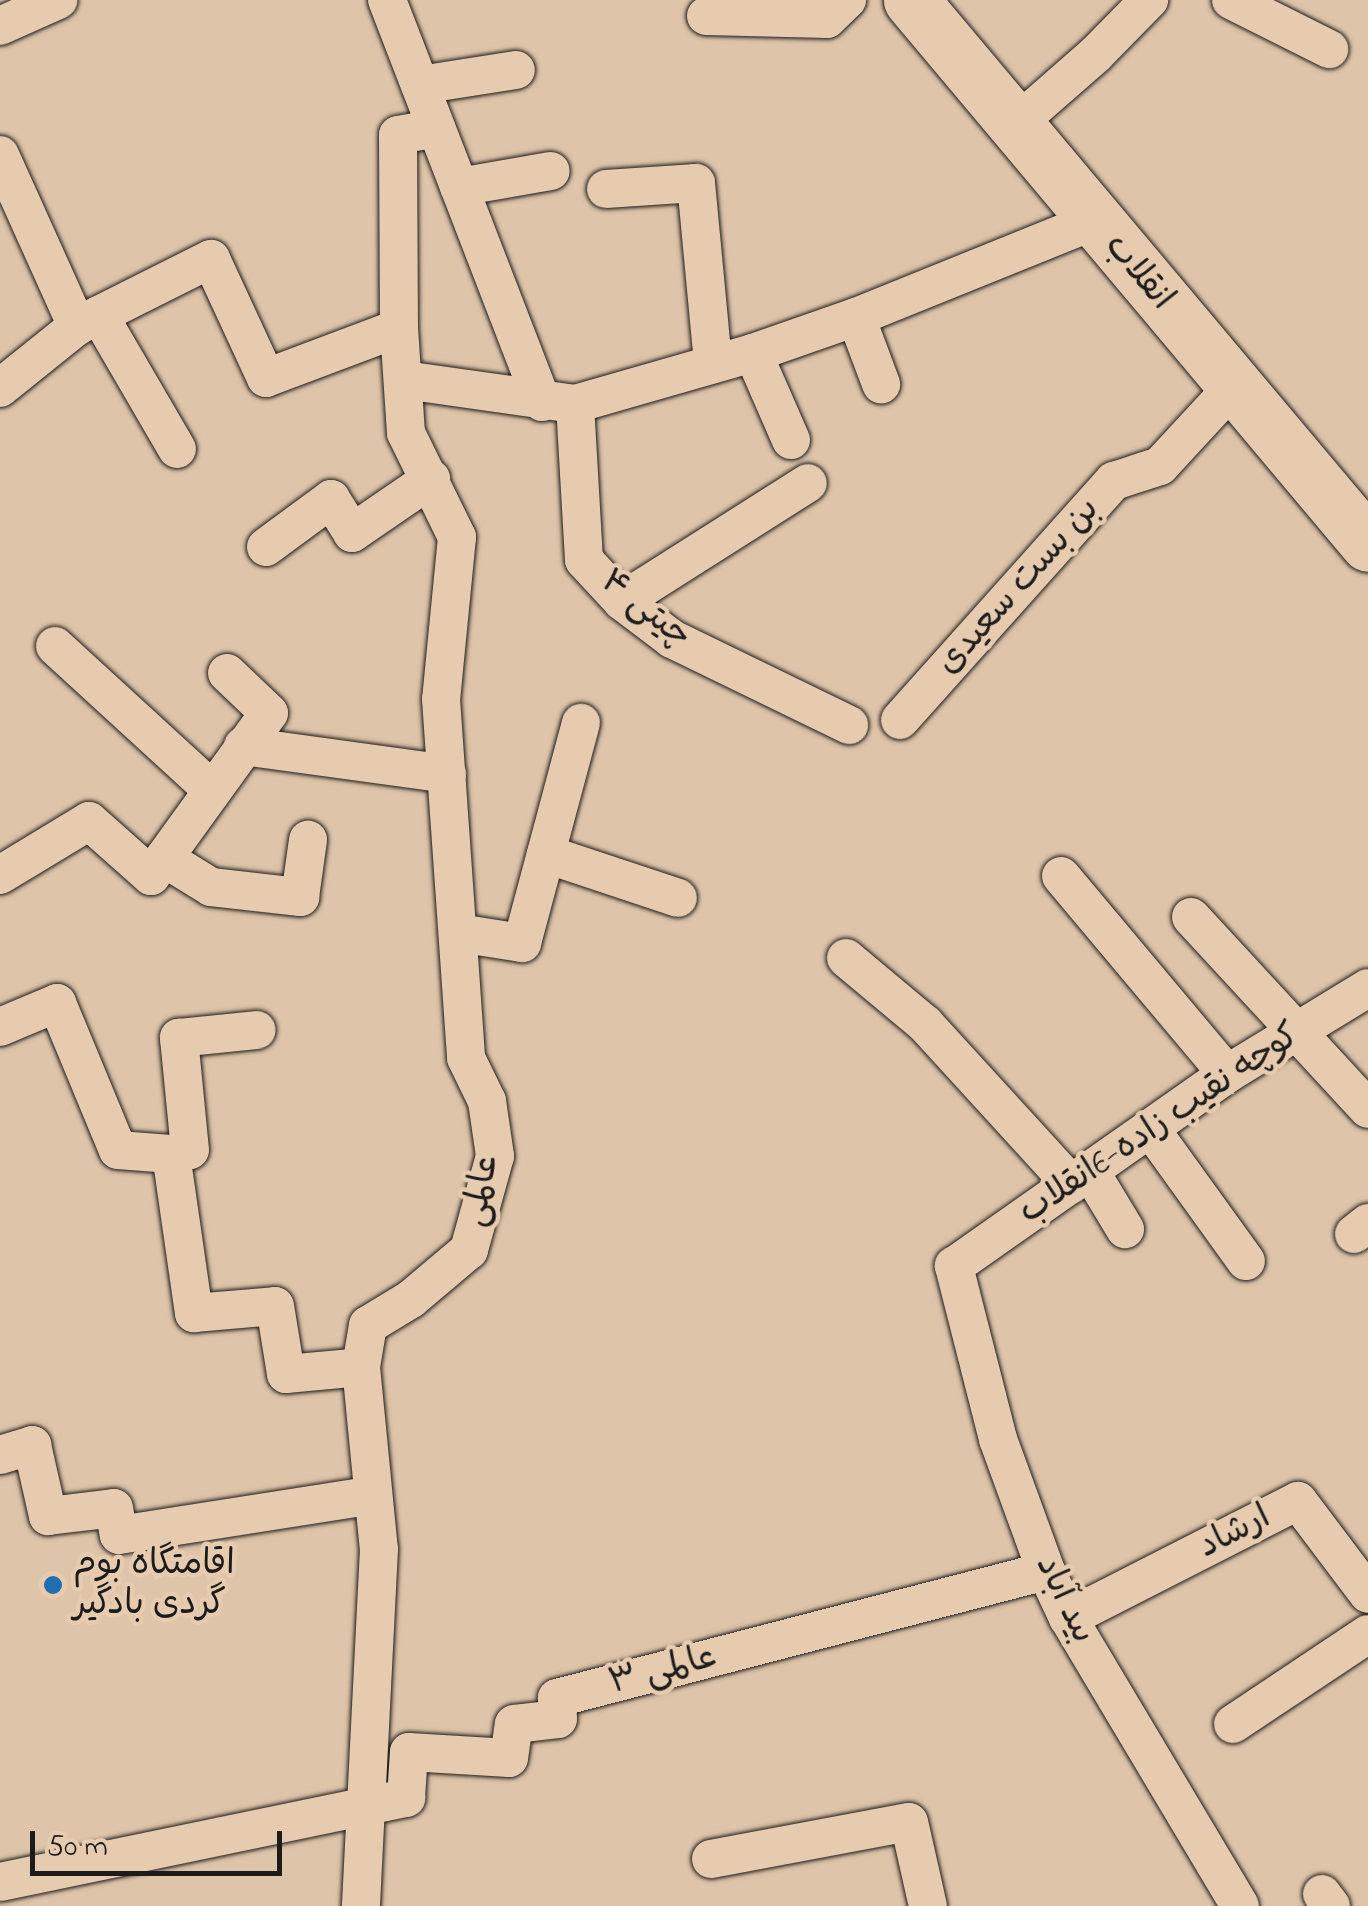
<!DOCTYPE html>
<html>
<head>
<meta charset="utf-8">
<style>
	body { margin:0 }
	#map { position:relative; width:1368px; height:1906px; overflow:hidden; background:#dec4a8; font-family:"Indie Flower","Playpen Sans Arabic",sans-serif }
	div>[style] { position:absolute }
	.roads { filter:drop-shadow(0 0 2px #1c1c1c) drop-shadow(0 0 2px #1c1c1c) }
	.minor>* { height:38px; margin:-19px; padding:0 19px; transform-origin:19px; border-radius:19px; background:#e6cbae }
	.secondary>* { height:55px; margin:-27.5px; padding:0 27.5px; transform-origin:27.5px; border-radius:27.5px; background:#e6cbae }
	.dots>* { width:28px; height:28px; translate:-50% -50%; box-sizing:border-box; border:5px solid #e6cbae; border-radius:50% }
	span { translate:-50% -50%; white-space:nowrap; text-align:center; line-height:1.15; -webkit-text-stroke:9px #e6cbae; paint-order:stroke }
	.street-label { font-size:35px; color:#1c1c1c }
	.poi-label { font-size:35px; color:#1c1c1c }
	.left { translate:0 -50%; text-align:left }
	.scale { position:absolute; left:30px; top:1831px; width:252px; height:45px; box-sizing:border-box; border:5px solid #1c1c1c; border-top:0; padding-left:12px; font-size:30px; line-height:35px; white-space:nowrap; color:#1c1c1c; -webkit-text-stroke:8px #e6cbae; paint-order:stroke }
</style>
</head>
<body>
<div id="map">
	<div class="roads">
		<div class="minor">
			<i style="left:387px;top:0;width:431px;rotate:68.9deg"></i>
			<i style="left:1231px;top:0;width:110px;rotate:26.6deg"></i>
			<i style="left:706px;top:16px;width:121px;rotate:1.4deg"></i>
			<i style="left:827px;top:19px;width:28px;rotate:-44deg"></i>
			<i style="left:0;top:26px;width:64px;rotate:-24.1deg"></i>
			<i style="left:420px;top:85px;width:97px;rotate:-8.9deg"></i>
			<i style="left:1015px;top:125px;width:108px;rotate:-41.2deg"></i>
			<i style="left:1096px;top:54px;width:76px;rotate:-45.5deg"></i>
			<i style="left:0;top:155px;width:188px;rotate:65.8deg"></i>
			<i style="left:459px;top:187px;width:93px;rotate:-9.9deg"></i>
			<i style="left:606px;top:189px;width:90px;rotate:-3.8deg"></i>
			<i style="left:696px;top:183px;width:181px;rotate:84.6deg"></i>
			<i style="left:99px;top:315px;width:155px;rotate:59.8deg"></i>
			<i style="left:856px;top:317px;width:72px;rotate:69.5deg"></i>
			<i style="left:399px;top:328px;width:193px;rotate:-90.3deg"></i>
			<i style="left:398px;top:135px;width:39px;rotate:-10deg"></i>
			<i style="left:753px;top:353px;width:95px;rotate:66.4deg"></i>
			<i style="left:404px;top:380px;width:173px;rotate:8deg"></i>
			<i style="left:575px;top:404px;width:185px;rotate:-16deg"></i>
			<i style="left:753px;top:353px;width:109px;rotate:-19.3deg"></i>
			<i style="left:856px;top:317px;width:257px;rotate:-22deg"></i>
			<i style="left:0;top:388px;width:99px;rotate:-38.8deg"></i>
			<i style="left:77px;top:326px;width:150px;rotate:-26.6deg"></i>
			<i style="left:211px;top:259px;width:131px;rotate:65.2deg"></i>
			<i style="left:266px;top:378px;width:142px;rotate:-20.6deg"></i>
			<i style="left:399px;top:328px;width:105px;rotate:86.2deg"></i>
			<i style="left:406px;top:433px;width:116px;rotate:63.9deg"></i>
			<i style="left:457px;top:537px;width:163px;rotate:95.6deg"></i>
			<i style="left:441px;top:699px;width:360px;rotate:86deg"></i>
			<i style="left:466px;top:1058px;width:48px;rotate:64deg"></i>
			<i style="left:487px;top:1101px;width:56px;rotate:81.7deg"></i>
			<i style="left:495px;top:1156px;width:98px;rotate:105.5deg"></i>
			<i style="left:469px;top:1250px;width:76px;rotate:139.8deg"></i>
			<i style="left:411px;top:1299px;width:50px;rotate:148.8deg"></i>
			<i style="left:368px;top:1325px;width:43px;rotate:99.5deg"></i>
			<i style="left:361px;top:1367px;width:183px;rotate:84.4deg"></i>
			<i style="left:379px;top:1549px;width:357px;rotate:92.9deg"></i>
			<i style="left:575px;top:404px;width:156px;rotate:86.7deg"></i>
			<i style="left:584px;top:560px;width:56px;rotate:47.2deg"></i>
			<i style="left:622px;top:601px;width:63px;rotate:37.2deg"></i>
			<i style="left:672px;top:639px;width:197px;rotate:25.9deg"></i>
			<i style="left:266px;top:547px;width:81px;rotate:-36.4deg"></i>
			<i style="left:331px;top:499px;width:40px;rotate:58deg"></i>
			<i style="left:352px;top:533px;width:96px;rotate:-34.4deg"></i>
			<i style="left:622px;top:601px;width:220px;rotate:-32.4deg"></i>
			<i style="left:55px;top:646px;width:213px;rotate:42.5deg"></i>
			<i style="left:900px;top:720px;width:321px;rotate:-48.2deg"></i>
			<i style="left:1114px;top:481px;width:48px;rotate:-18.1deg"></i>
			<i style="left:1160px;top:466px;width:108px;rotate:-47.3deg"></i>
			<i style="left:243px;top:746px;width:206px;rotate:7.8deg"></i>
			<i style="left:546px;top:854px;width:139px;rotate:18.4deg"></i>
			<i style="left:164px;top:858px;width:55px;rotate:31.7deg"></i>
			<i style="left:211px;top:887px;width:90px;rotate:6.4deg"></i>
			<i style="left:300px;top:897px;width:58px;rotate:-82deg"></i>
			<i style="left:0;top:875px;width:104px;rotate:-31.2deg"></i>
			<i style="left:89px;top:821px;width:83px;rotate:41.6deg"></i>
			<i style="left:151px;top:876px;width:201px;rotate:-54.1deg"></i>
			<i style="left:269px;top:713px;width:58px;rotate:-136.4deg"></i>
			<i style="left:1061px;top:876px;width:258px;rotate:50deg"></i>
			<i style="left:1191px;top:917px;width:261px;rotate:47.3deg"></i>
			<i style="left:458px;top:933px;width:65px;rotate:8.9deg"></i>
			<i style="left:522px;top:943px;width:228px;rotate:-75deg"></i>
			<i style="left:846px;top:958px;width:103px;rotate:39.9deg"></i>
			<i style="left:925px;top:1024px;width:217px;rotate:47.6deg"></i>
			<i style="left:0;top:1027px;width:62px;rotate:-22.8deg"></i>
			<i style="left:57px;top:1003px;width:159px;rotate:67.5deg"></i>
			<i style="left:118px;top:1150px;width:53px;rotate:4.3deg"></i>
			<i style="left:171px;top:1154px;width:161px;rotate:81.8deg"></i>
			<i style="left:194px;top:1313px;width:81px;rotate:-4.9deg"></i>
			<i style="left:275px;top:1306px;width:69px;rotate:80.8deg"></i>
			<i style="left:286px;top:1374px;width:75px;rotate:-5.3deg"></i>
			<i style="left:1150px;top:1128px;width:164px;rotate:54.2deg"></i>
			<i style="left:171px;top:1154px;width:19px;rotate:-12deg"></i>
			<i style="left:190px;top:1150px;width:113px;rotate:-95.6deg"></i>
			<i style="left:179px;top:1038px;width:78px;rotate:-5.9deg"></i>
			<i style="left:1090px;top:1171px;width:68px;rotate:58.9deg"></i>
			<i style="left:1354px;top:1234px;width:18px;rotate:-38deg"></i>
			<i style="left:0;top:1455px;width:34px;rotate:-17deg"></i>
			<i style="left:32px;top:1445px;width:73px;rotate:77.3deg"></i>
			<i style="left:48px;top:1516px;width:66px;rotate:-6.9deg"></i>
			<i style="left:114px;top:1508px;width:27px;rotate:80deg"></i>
			<i style="left:119px;top:1535px;width:257px;rotate:-8.9deg"></i>
			<i style="left:1068px;top:1618px;width:258px;rotate:-27deg"></i>
			<i style="left:1298px;top:1501px;width:116px;rotate:53deg"></i>
			<i style="left:1233px;top:1724px;width:162px;rotate:-33.7deg"></i>
			<i style="left:711px;top:1859px;width:201px;rotate:-10.6deg"></i>
			<i style="left:909px;top:1822px;width:86px;rotate:77.3deg"></i>
			<i style="left:0;top:1882px;width:415px;rotate:-11.7deg"></i>
			<i style="left:406px;top:1798px;width:46px;rotate:-86.3deg"></i>
			<i style="left:409px;top:1752px;width:100px;rotate:3.4deg"></i>
			<i style="left:509px;top:1758px;width:34px;rotate:-82deg"></i>
			<i style="left:514px;top:1724px;width:44px;rotate:-6.5deg"></i>
			<i style="left:558px;top:1719px;width:21px;rotate:-93deg"></i>
			<i style="left:557px;top:1698px;width:505px;rotate:-14.56deg"></i>
			<i style="left:1322px;top:1894px;width:15px;rotate:53deg"></i>
			<i style="left:1240px;top:1906px;width:335px;rotate:-120.8deg"></i>
			<i style="left:1068px;top:1618px;width:52px;rotate:-115.1deg"></i>
			<i style="left:1046px;top:1571px;width:140px;rotate:-110deg"></i>
			<i style="left:998px;top:1439px;width:179px;rotate:-104.3deg"></i>
			<i style="left:954px;top:1266px;width:334px;rotate:-35.1deg"></i>
			<i style="left:1227px;top:1074px;width:165px;rotate:-31.4deg"></i>
		</div>
		<div class="secondary">
			<i style="left:911px;top:0;width:710px;rotate:49.97deg"></i>
		</div>
	</div>
	<div class="dots">
		<i style="left:53px;top:1585px;background:#1f6fb2"></i>
	</div>
	<div class="street-label">
		<span style="left:1138px;top:273px;rotate:50deg">انقلاب</span>
		<span style="left:1019px;top:587px;rotate:-48deg">بن بست سعیدی</span>
		<span style="left:645px;top:610px;rotate:38deg">چیتی ۴</span>
		<span style="left:1160px;top:1125px;rotate:-34deg">کوچه نقیب زاده-6انقلاب</span>
		<span style="left:482px;top:1191px;rotate:-79deg">عالمی</span>
		<span style="left:1235px;top:1533px;rotate:-27deg">ارشاد</span>
		<span style="left:1064px;top:1600px;rotate:64deg">بید آباد</span>
		<span style="left:663px;top:1671px;rotate:-15deg">عالمی ۳</span>
	</div>
	<div class="poi-label">
		<span class="left" style="left:73px;top:1585px">اقامتگاه بوم<br>گردی بادگیر</span>
	</div>
	<div class="scale">50 m</div>
</div>
</body>
</html>
